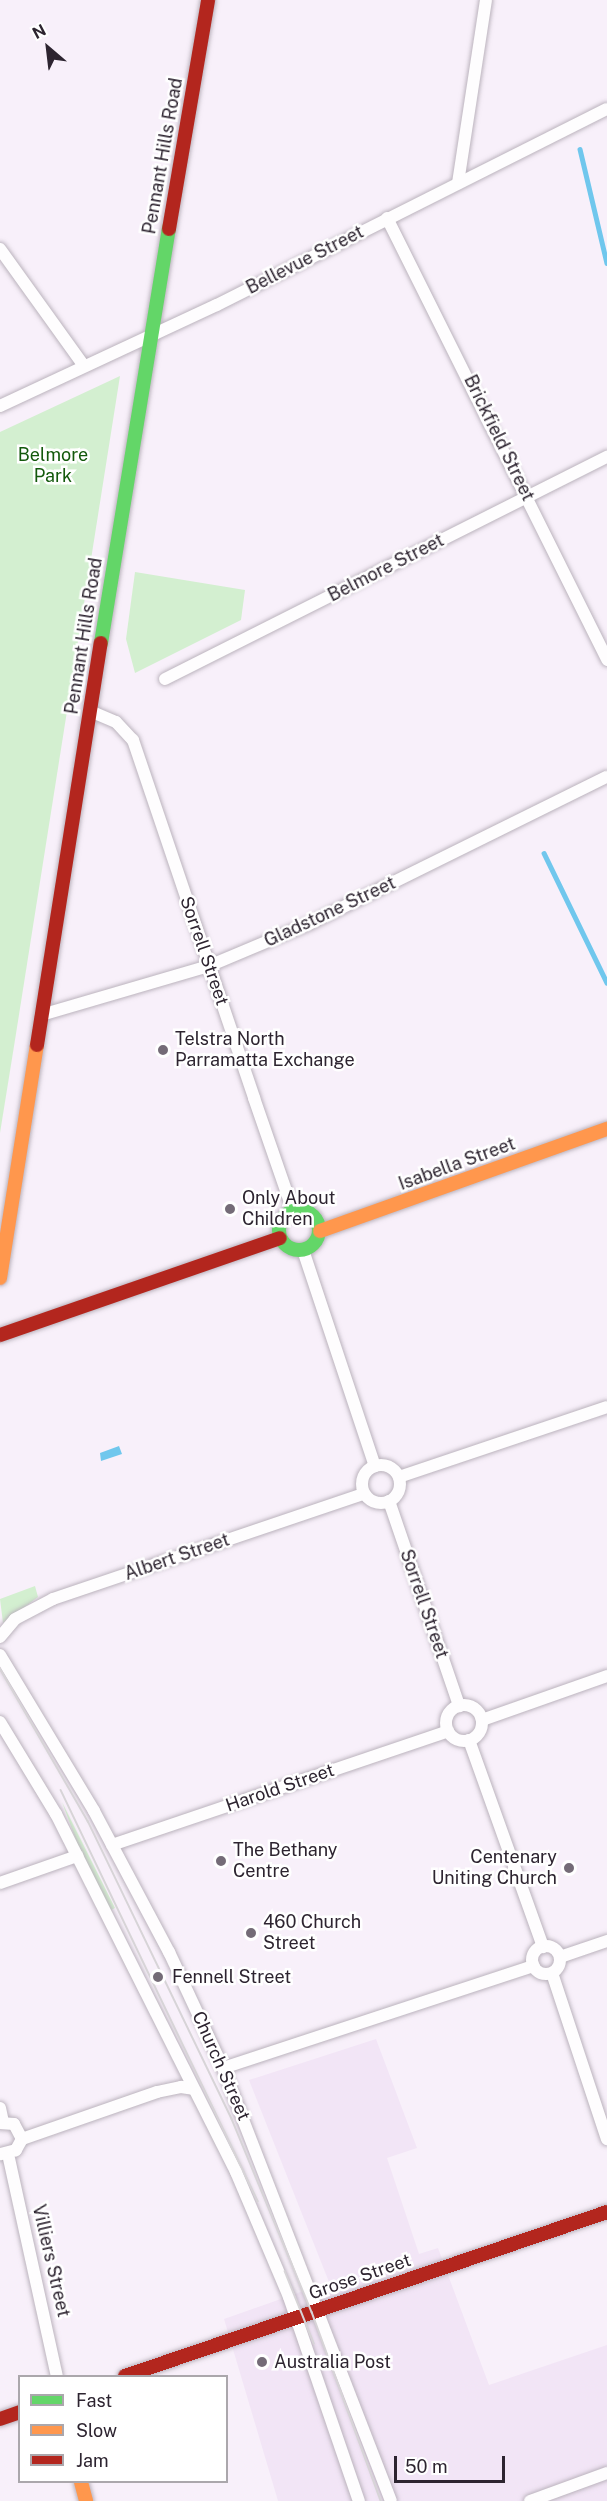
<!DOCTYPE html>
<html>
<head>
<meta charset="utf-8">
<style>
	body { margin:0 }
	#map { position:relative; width:607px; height:2501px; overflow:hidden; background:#f8f0fa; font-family:"Public Sans",sans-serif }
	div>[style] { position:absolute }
	.built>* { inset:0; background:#f2e5f6 }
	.green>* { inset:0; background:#d3efd0 }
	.water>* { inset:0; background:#70c7ed }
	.stream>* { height:4.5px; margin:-2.25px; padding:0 2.25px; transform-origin:2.25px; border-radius:2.25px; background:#70c7ed }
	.roads { filter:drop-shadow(0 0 2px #bbb3bd) drop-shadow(0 0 2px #bbb3bd) }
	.street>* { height:12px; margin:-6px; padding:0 6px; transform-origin:6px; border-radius:6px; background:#fefdfe }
	.street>.ring { margin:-6px; padding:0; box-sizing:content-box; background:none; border:12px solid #fefdfe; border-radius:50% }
	.fast>* { height:14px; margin:-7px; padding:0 7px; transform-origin:7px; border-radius:7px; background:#63d668 }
	.fast>.ring { margin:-7px; padding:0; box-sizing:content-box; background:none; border:14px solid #63d668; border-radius:50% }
	.slow>* { height:14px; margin:-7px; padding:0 7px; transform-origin:7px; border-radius:7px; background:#ff974d }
	.jam>* { height:14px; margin:-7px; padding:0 7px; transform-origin:7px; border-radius:7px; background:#b3261e }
	.tram>* { height:1.5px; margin:-0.75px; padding:0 0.75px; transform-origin:0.75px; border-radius:0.75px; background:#d7d4d7 }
	.dots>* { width:16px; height:16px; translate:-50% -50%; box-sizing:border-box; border:3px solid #fff; border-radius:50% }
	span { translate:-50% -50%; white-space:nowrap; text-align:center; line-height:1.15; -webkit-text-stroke:5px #fff; paint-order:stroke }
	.street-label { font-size:18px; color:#2d2430 }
	.park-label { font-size:18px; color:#13590c }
	.poi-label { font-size:18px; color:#2d2430 }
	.left { translate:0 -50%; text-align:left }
	.right { translate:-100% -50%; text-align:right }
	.legend { position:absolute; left:18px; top:2375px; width:210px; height:108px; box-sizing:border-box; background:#fff; border:2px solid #aba7ac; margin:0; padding:8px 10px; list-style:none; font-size:18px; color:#2d2430 }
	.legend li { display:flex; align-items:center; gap:12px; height:30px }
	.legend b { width:30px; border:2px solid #aba7ac }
	.north { position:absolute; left:18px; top:18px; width:60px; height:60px; -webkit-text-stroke:4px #fff; paint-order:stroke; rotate:332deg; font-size:16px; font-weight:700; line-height:24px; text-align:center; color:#2d2430 }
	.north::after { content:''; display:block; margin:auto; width:21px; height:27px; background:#2d2430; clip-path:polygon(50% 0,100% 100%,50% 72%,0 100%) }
	.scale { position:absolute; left:394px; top:2456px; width:111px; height:27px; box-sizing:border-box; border:3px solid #2d2430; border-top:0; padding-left:8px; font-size:18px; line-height:21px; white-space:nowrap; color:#2d2430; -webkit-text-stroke:4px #fff; paint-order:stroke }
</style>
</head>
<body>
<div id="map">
	<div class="built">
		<i style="clip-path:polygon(376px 2039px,417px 2148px,387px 2158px,419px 2254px,438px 2248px,489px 2385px,607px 2345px,607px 2501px,278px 2501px,224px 2319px,329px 2282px,249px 2080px)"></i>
	</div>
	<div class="green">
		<i style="clip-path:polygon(120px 376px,15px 1040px,0 1133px,0 432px)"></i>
		<i style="clip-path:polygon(135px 572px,245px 590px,241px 620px,135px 673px,126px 639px)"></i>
		<i style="clip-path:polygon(35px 1586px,38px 1597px,3px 1623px,0 1599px)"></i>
		<i style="clip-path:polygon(62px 1802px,115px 1908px,109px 1911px,79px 1848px)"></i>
	</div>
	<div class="water">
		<i style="clip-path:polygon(119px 1446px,122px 1454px,101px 1461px,100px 1453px)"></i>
	</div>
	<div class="stream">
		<i style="left:580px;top:149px;width:117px;rotate:76.7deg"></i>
		<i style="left:544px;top:853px;width:144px;rotate:64.1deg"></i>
	</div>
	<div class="roads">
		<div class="street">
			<i style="left:458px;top:183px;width:185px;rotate:-81.3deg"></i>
			<i style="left:387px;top:218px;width:494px;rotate:63.5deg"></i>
			<i style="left:0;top:249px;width:144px;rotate:54.3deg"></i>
			<i style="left:0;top:406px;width:239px;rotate:-25deg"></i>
			<i style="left:217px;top:305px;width:436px;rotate:-26.7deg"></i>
			<i style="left:165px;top:679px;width:495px;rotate:-26.7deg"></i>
			<i style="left:90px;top:711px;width:28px;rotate:23deg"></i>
			<i style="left:116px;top:722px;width:25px;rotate:47deg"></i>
			<i style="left:133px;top:740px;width:378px;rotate:71.3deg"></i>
			<i style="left:254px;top:1098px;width:110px;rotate:70.9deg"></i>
			<i style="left:290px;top:1202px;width:9px;rotate:49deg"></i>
			<i style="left:41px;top:1015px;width:175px;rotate:-16.3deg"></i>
			<i style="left:209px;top:966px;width:108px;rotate:-22.8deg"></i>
			<i style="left:309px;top:924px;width:332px;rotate:-26.3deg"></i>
			<i style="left:303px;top:1250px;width:228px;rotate:71.6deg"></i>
			<i class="ring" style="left:362px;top:1465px;width:26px;height:26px"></i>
			<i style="left:399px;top:1477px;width:219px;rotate:-18.6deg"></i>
			<i style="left:389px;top:1501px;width:217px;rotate:71.1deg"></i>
			<i style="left:0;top:1637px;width:23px;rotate:-50deg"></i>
			<i style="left:15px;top:1619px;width:43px;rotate:-27.8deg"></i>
			<i style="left:53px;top:1599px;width:328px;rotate:-18.7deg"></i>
			<i style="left:0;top:1655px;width:182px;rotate:58.9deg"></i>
			<i style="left:94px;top:1811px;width:160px;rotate:62deg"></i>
			<i style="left:169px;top:1952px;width:128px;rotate:65deg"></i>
			<i style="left:223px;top:2068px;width:464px;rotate:68.8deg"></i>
			<i class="ring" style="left:446px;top:1705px;width:24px;height:24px"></i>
			<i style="left:482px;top:1720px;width:133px;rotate:-19.4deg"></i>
			<i style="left:0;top:1722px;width:108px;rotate:58.7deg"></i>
			<i style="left:56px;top:1814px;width:401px;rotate:63.3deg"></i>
			<i style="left:236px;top:2172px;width:136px;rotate:67deg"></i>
			<i style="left:289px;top:2297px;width:216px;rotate:71.1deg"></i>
			<i style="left:469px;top:1740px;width:220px;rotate:70.3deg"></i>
			<i style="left:112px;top:1845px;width:355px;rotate:-18.7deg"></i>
			<i style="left:0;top:1883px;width:82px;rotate:-19.3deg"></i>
			<i class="ring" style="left:532px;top:1946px;width:16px;height:16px"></i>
			<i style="left:560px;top:1957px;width:50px;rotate:-18.8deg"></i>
			<i style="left:552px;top:1973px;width:175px;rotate:71.7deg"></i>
			<i style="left:223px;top:2068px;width:327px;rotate:-18.2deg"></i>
			<i style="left:0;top:2108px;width:14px;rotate:78deg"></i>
			<i style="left:0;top:2123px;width:14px;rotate:4deg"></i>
			<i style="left:14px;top:2124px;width:17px;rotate:62deg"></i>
			<i style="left:22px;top:2139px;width:13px;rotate:119deg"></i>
			<i style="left:16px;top:2150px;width:16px;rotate:165deg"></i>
			<i style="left:22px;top:2139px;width:143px;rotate:-19.2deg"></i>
			<i style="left:157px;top:2092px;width:25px;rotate:-12deg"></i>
			<i style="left:181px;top:2087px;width:12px;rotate:9deg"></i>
			<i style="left:8px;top:2154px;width:227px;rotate:77.6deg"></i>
			<i style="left:530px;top:2501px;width:82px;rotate:-20deg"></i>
		</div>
		<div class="fast">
			<i style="left:101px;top:643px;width:420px;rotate:-80.7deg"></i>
			<i class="ring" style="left:279px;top:1210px;width:26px;height:26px"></i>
		</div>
		<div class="slow">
			<i style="left:320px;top:1231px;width:305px;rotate:-19.6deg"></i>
			<i style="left:0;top:1278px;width:236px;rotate:-81deg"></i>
			<i style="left:81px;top:2482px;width:20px;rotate:75deg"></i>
		</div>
		<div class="jam">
			<i style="left:169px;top:229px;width:232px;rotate:-80.3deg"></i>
			<i style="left:37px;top:1045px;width:407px;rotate:-81deg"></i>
			<i style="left:0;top:1335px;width:296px;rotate:-19.1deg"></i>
			<i style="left:125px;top:2376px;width:509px;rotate:-18.79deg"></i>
			<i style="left:0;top:2419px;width:21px;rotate:-19deg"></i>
		</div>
	</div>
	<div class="tram">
		<i style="left:0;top:1668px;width:177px;rotate:60.1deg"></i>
		<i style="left:88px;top:1821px;width:331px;rotate:64.2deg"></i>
		<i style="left:232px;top:2119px;width:209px;rotate:67.5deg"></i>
		<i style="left:312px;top:2312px;width:201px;rotate:69.9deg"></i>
		<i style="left:61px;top:1790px;width:456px;rotate:64.4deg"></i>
		<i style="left:285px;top:2271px;width:78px;rotate:68.1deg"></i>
	</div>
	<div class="dots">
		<i style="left:163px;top:1050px;background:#746b77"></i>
		<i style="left:230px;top:1209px;background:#746b77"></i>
		<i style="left:221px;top:1861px;background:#746b77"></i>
		<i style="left:569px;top:1868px;background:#746b77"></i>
		<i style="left:251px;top:1933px;background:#746b77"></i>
		<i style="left:158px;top:1977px;background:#746b77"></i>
		<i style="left:262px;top:2362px;background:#746b77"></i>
	</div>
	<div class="street-label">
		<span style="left:163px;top:156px;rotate:-80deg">Pennant Hills Road</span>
		<span style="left:305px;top:260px;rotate:-27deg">Bellevue Street</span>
		<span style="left:499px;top:438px;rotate:64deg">Brickfield Street</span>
		<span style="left:386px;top:568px;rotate:-27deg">Belmore Street</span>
		<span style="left:84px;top:636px;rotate:-81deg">Pennant Hills Road</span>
		<span style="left:330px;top:912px;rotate:-25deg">Gladstone Street</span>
		<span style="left:204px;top:951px;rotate:71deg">Sorrell Street</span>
		<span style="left:457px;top:1164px;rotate:-20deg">Isabella Street</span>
		<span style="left:177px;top:1557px;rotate:-19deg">Albert Street</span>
		<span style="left:424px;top:1604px;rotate:71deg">Sorrell Street</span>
		<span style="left:280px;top:1788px;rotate:-19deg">Harold Street</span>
		<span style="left:221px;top:2066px;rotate:66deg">Church Street</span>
		<span style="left:51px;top:2261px;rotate:77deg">Villiers Street</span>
		<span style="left:360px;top:2277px;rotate:-19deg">Grose Street</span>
	</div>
	<div class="park-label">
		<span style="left:53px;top:466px">Belmore<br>Park</span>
	</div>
	<div class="poi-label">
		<span class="left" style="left:175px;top:1050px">Telstra North<br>Parramatta Exchange</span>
		<span class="left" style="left:242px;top:1209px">Only About<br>Children</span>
		<span class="left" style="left:233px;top:1861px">The Bethany<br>Centre</span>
		<span class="right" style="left:557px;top:1868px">Centenary<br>Uniting Church</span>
		<span class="left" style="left:263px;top:1933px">460 Church<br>Street</span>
		<span class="left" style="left:172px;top:1977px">Fennell Street</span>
		<span class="left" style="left:274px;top:2362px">Australia Post</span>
	</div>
	<ul class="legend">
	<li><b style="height:8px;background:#63d668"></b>Fast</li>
	<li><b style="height:8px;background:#ff974d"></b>Slow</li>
	<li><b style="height:8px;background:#b3261e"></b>Jam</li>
	</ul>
	<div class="north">N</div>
	<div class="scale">50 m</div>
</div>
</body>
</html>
